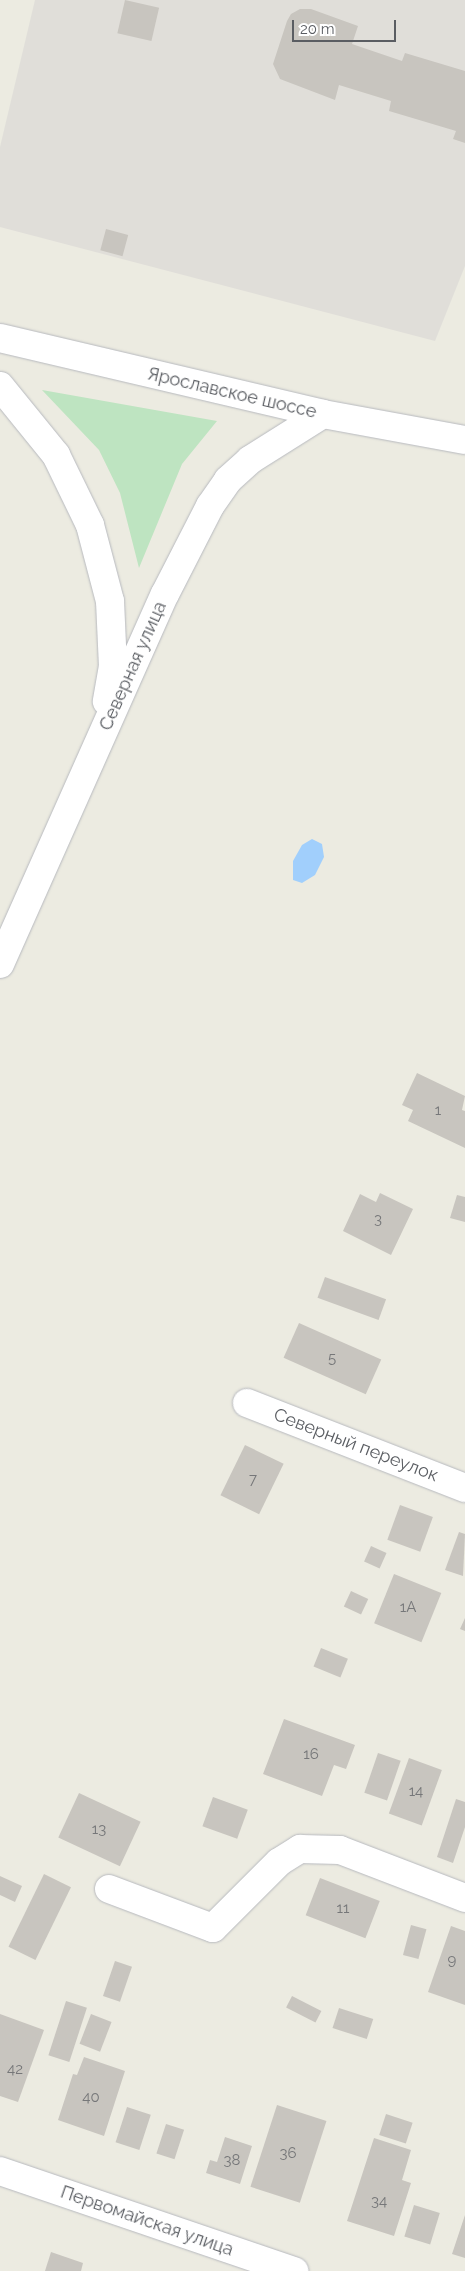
<!DOCTYPE html>
<html>
<head>
<meta charset="utf-8">
<style>
	body { margin:0 }
	#map { position:relative; width:465px; height:2271px; overflow:hidden; background:#ecebe1; font-family:Raleway,sans-serif }
	div>[style] { position:absolute }
	.industrial>* { inset:0; background:#e0ded9 }
	.green>* { inset:0; background:#bee4c1 }
	.water>* { inset:0; background:#a1cffc }
	.building>* { inset:0; background:#c8c5bf; transform-origin:0 0 }
	.roads { filter:drop-shadow(0 0 1px #b7b9be) drop-shadow(0 0 1px #b7b9be) }
	.street>* { height:28px; margin:-14px; padding:0 14px; transform-origin:14px; border-radius:14px; background:#fff }
	.secondary>* { height:28px; margin:-14px; padding:0 14px; transform-origin:14px; border-radius:14px; background:#fff }
	span { translate:-50% -50%; white-space:nowrap; text-align:center; line-height:1.15; -webkit-text-stroke:4px #fff; paint-order:stroke }
	.number-label { font-size:15px; color:#767779 }
	.number-label span { -webkit-text-stroke-width:0 }
	.street-label { font-size:18px; color:#5a5d62 }
	.scale { position:absolute; left:292px; top:20px; width:104px; height:22px; box-sizing:border-box; border:2px solid #5a5d62; border-top:0; padding-left:6px; font-size:15px; line-height:18px; white-space:nowrap; color:#5a5d62; -webkit-text-stroke:4px #fff; paint-order:stroke }
</style>
</head>
<body>
<div id="map">
	<div class="industrial">
		<i style="clip-path:polygon(35px 0,465px 0,465px 266px,435px 341px,0 227px,0 147px)"></i>
	</div>
	<div class="green">
		<i style="clip-path:polygon(42px 390px,217px 421px,182px 464px,139px 568px,120px 493px,99px 450px)"></i>
	</div>
	<div class="water">
		<i style="clip-path:polygon(312px 839px,322px 844px,324px 857px,315px 875px,302px 883px,293px 880px,293px 861px,302px 845px)"></i>
	</div>
	<div class="building">
		<i style="left:125px;top:0;width:35px;height:34px;rotate:13deg"></i>
		<i style="clip-path:polygon(300px 9px,311px 9px,358px 26px,352px 44px,402px 61px,405px 53px,465px 71px,465px 143px,453px 139px,456px 131px,389px 111px,391px 101px,339px 85px,335px 100px,280px 79px,273px 64px,287px 21px,291px 14px)"></i>
		<i style="left:106px;top:229px;width:23px;height:22px;rotate:15deg"></i>
		<i style="clip-path:polygon(417px 1073px,465px 1096px,462px 1110px,465px 1111px,465px 1148px,408px 1121px,413px 1110px,402px 1105px)"></i>
		<i style="clip-path:polygon(380px 1193px,413px 1209px,391px 1255px,343px 1231px,360px 1194px,376px 1202px)"></i>
		<i style="clip-path:polygon(457px 1195px,465px 1197px,465px 1222px,450px 1218px)"></i>
		<i style="left:325px;top:1277px;width:65px;height:22px;rotate:20deg"></i>
		<i style="left:299px;top:1323px;width:90px;height:38px;rotate:24deg"></i>
		<i style="left:245px;top:1445px;width:43px;height:56px;rotate:26deg"></i>
		<i style="left:400px;top:1505px;width:35px;height:37px;rotate:20deg"></i>
		<i style="clip-path:polygon(459px 1532px,465px 1534px,463px 1576px,445px 1570px)"></i>
		<i style="left:371px;top:1546px;width:17px;height:17px;rotate:24deg"></i>
		<i style="left:394px;top:1574px;width:51px;height:53px;rotate:22deg"></i>
		<i style="left:351px;top:1591px;width:19px;height:17px;rotate:25deg"></i>
		<i style="clip-path:polygon(465px 1618px,465px 1631px,460px 1629px)"></i>
		<i style="left:321px;top:1648px;width:29px;height:20px;rotate:22deg"></i>
		<i style="clip-path:polygon(284px 1719px,355px 1745px,346px 1769px,334px 1765px,322px 1796px,263px 1774px)"></i>
		<i style="left:378px;top:1753px;width:24px;height:42px;rotate:19deg"></i>
		<i style="left:409px;top:1758px;width:35px;height:59px;rotate:20deg"></i>
		<i style="left:79px;top:1793px;width:68px;height:49px;rotate:25deg"></i>
		<i style="left:213px;top:1797px;width:37px;height:31px;rotate:20deg"></i>
		<i style="clip-path:polygon(456px 1799px,465px 1802px,465px 1827px,453px 1863px,437px 1857px)"></i>
		<i style="left:44px;top:1874px;width:30px;height:81px;rotate:26deg"></i>
		<i style="clip-path:polygon(0 1876px,22px 1886px,15px 1902px,0 1895px)"></i>
		<i style="left:320px;top:1878px;width:64px;height:40px;rotate:21deg"></i>
		<i style="left:411px;top:1925px;width:16px;height:31px;rotate:15deg"></i>
		<i style="clip-path:polygon(451px 1926px,465px 1931px,465px 2005px,428px 1992px)"></i>
		<i style="left:115px;top:1961px;width:18px;height:37px;rotate:19deg"></i>
		<i style="left:292px;top:1996px;width:33px;height:13px;rotate:27deg"></i>
		<i style="left:66px;top:2001px;width:22px;height:57px;rotate:18deg"></i>
		<i style="left:339px;top:2008px;width:36px;height:21px;rotate:18deg"></i>
		<i style="clip-path:polygon(0 2014px,44px 2030px,18px 2102px,0 2096px)"></i>
		<i style="left:91px;top:2014px;width:22px;height:32px;rotate:21deg"></i>
		<i style="clip-path:polygon(84px 2057px,125px 2071px,104px 2136px,58px 2120px,73px 2074px,77px 2075px)"></i>
		<i style="left:277px;top:2105px;width:52px;height:86px;rotate:18deg"></i>
		<i style="left:127px;top:2107px;width:25px;height:37px;rotate:18deg"></i>
		<i style="left:386px;top:2114px;width:28px;height:22px;rotate:18deg"></i>
		<i style="left:166px;top:2124px;width:19px;height:31px;rotate:18deg"></i>
		<i style="clip-path:polygon(225px 2137px,252px 2146px,240px 2184px,206px 2173px,210px 2160px,217px 2162px)"></i>
		<i style="clip-path:polygon(374px 2138px,411px 2150px,402px 2180px,411px 2183px,394px 2236px,347px 2221px)"></i>
		<i style="left:414px;top:2205px;width:27px;height:33px;rotate:17deg"></i>
		<i style="clip-path:polygon(465px 2215px,465px 2258px,452px 2254px)"></i>
		<i style="clip-path:polygon(51px 2252px,83px 2263px,81px 2271px,45px 2271px)"></i>
	</div>
	<div class="roads">
		<div class="street">
			<i style="left:247px;top:1403px;width:234px;rotate:21.3deg"></i>
			<i style="left:109px;top:1889px;width:111px;rotate:20.6deg"></i>
			<i style="left:213px;top:1928px;width:93px;rotate:-45deg"></i>
			<i style="left:279px;top:1862px;width:25px;rotate:-32deg"></i>
			<i style="left:300px;top:1849px;width:40px;rotate:1.4deg"></i>
			<i style="left:340px;top:1850px;width:134px;rotate:21deg"></i>
			<i style="left:0;top:2171px;width:311px;rotate:18.8deg"></i>
		</div>
		<div class="secondary">
			<i style="left:0;top:338px;width:332px;rotate:13.2deg"></i>
			<i style="left:323px;top:414px;width:144px;rotate:10.4deg"></i>
			<i style="left:0;top:386px;width:89px;rotate:50.9deg"></i>
			<i style="left:56px;top:455px;width:78px;rotate:64.1deg"></i>
			<i style="left:90px;top:525px;width:79px;rotate:75.3deg"></i>
			<i style="left:110px;top:601px;width:65px;rotate:87.4deg"></i>
			<i style="left:113px;top:666px;width:36px;rotate:100deg"></i>
			<i style="left:0;top:964px;width:405px;rotate:-66deg"></i>
			<i style="left:165px;top:594px;width:99px;rotate:-62.9deg"></i>
			<i style="left:210px;top:506px;width:32px;rotate:-55deg"></i>
			<i style="left:228px;top:480px;width:30px;rotate:-42deg"></i>
			<i style="left:250px;top:460px;width:86px;rotate:-32.2deg"></i>
		</div>
	</div>
	<div class="number-label">
		<span style="left:438px;top:1111px">1</span>
		<span style="left:378px;top:1220px">3</span>
		<span style="left:332px;top:1359px">5</span>
		<span style="left:253px;top:1480px">7</span>
		<span style="left:408px;top:1608px">1А</span>
		<span style="left:311px;top:1755px">16</span>
		<span style="left:416px;top:1792px">14</span>
		<span style="left:99px;top:1830px">13</span>
		<span style="left:343px;top:1909px">11</span>
		<span style="left:452px;top:1961px">9</span>
		<span style="left:15px;top:2070px">42</span>
		<span style="left:91px;top:2098px">40</span>
		<span style="left:288px;top:2154px">36</span>
		<span style="left:232px;top:2161px">38</span>
		<span style="left:379px;top:2202px">34</span>
	</div>
	<div class="street-label">
		<span style="left:232px;top:393px;rotate:13deg">Ярославское шоссе</span>
		<span style="left:133px;top:666px;rotate:-66deg">Северная улица</span>
		<span style="left:356px;top:1445px;rotate:21deg">Северный переулок</span>
		<span style="left:147px;top:2221px;rotate:19deg">Первомайская улица</span>
	</div>
	<div class="scale">20 m</div>
</div>
</body>
</html>
